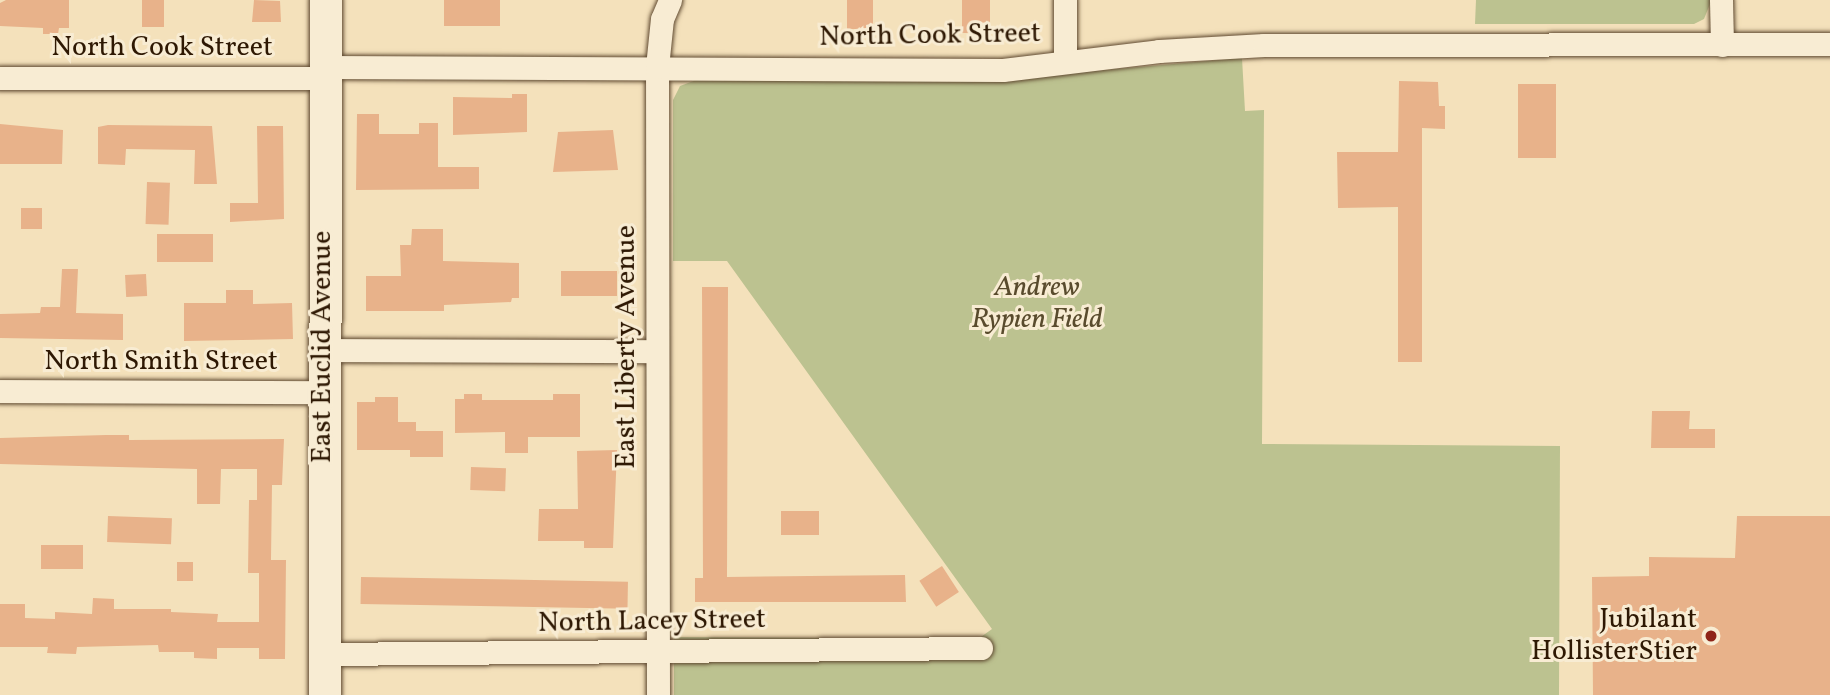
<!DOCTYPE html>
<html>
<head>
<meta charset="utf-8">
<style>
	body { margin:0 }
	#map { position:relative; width:1830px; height:695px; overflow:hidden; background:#f4e1bb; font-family:Vollkorn,serif }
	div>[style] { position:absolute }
	.green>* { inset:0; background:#bcc290 }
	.building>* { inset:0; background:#e8b28a; transform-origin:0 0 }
	.roads { filter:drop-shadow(0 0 2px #604a31) drop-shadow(0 0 2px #604a31) }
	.minor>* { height:23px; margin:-11.5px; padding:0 11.5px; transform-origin:11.5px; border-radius:11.5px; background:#f8ecd3 }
	.secondary>* { height:32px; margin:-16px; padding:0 16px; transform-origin:16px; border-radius:16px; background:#f8ecd3 }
	.dots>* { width:19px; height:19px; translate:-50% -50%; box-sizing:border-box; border:4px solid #f8ecd3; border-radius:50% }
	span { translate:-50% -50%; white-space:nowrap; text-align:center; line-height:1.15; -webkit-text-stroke:6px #f8ecd3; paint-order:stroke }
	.street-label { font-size:28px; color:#2e1803 }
	.park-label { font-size:28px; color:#594b2d; font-style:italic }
	.poi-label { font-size:28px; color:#2e1803 }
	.right { translate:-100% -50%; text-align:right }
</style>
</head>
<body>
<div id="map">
	<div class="green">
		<i style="clip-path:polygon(1476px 0,1710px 0,1710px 4px,1704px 19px,1694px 24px,1475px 24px)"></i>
		<i style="clip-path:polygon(1242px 58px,1245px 111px,1264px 110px,1262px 444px,1560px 446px,1559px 695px,674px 695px,674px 637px,978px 639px,992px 629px,727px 261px,673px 261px,673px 100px,680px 86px,696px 80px,990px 80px)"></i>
	</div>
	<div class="building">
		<i style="clip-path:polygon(6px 0,69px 0,69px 28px,59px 28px,58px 34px,43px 34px,43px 28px,0 26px,0 3px)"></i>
		<i style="left:142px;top:0;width:22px;height:27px"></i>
		<i style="clip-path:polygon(254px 0,280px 1px,281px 22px,252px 22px)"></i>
		<i style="left:444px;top:0;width:56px;height:26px"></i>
		<i style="left:847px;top:0;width:26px;height:29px"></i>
		<i style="left:962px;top:0;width:28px;height:33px"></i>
		<i style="clip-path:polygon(1399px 81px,1438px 82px,1439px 106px,1445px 106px,1445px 129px,1422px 128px,1422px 362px,1398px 362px,1398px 207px,1338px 208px,1337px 152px,1398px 152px)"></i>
		<i style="left:1518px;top:84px;width:38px;height:74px"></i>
		<i style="clip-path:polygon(512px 94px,527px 94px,527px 132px,453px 135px,453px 97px,512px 98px)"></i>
		<i style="clip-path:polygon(357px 114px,379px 114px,379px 134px,419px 134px,419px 123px,438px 123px,438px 167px,479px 167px,479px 189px,356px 190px)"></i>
		<i style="clip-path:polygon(0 124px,63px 130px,62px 164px,0 164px)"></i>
		<i style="clip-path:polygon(108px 125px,212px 126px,217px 184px,194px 184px,195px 150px,126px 149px,125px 165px,98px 164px,98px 127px)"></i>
		<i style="clip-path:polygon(257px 126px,283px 126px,284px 219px,230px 222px,230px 203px,258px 203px)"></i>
		<i style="clip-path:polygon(613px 130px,618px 170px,553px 172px,558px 132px)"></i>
		<i style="left:147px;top:182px;width:23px;height:42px;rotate:2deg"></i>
		<i style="left:21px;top:208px;width:21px;height:21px"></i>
		<i style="clip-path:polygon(412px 229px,443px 229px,443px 261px,519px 263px,519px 298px,512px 298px,511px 302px,444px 305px,444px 311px,366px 311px,366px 276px,401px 276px,400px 245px,411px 245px)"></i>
		<i style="left:157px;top:234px;width:56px;height:28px"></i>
		<i style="clip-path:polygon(62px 269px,78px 269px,76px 313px,123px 314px,123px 340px,0 338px,0 314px,40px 313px,41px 307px,60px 307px)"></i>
		<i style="left:617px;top:271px;width:25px;height:56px;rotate:90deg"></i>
		<i style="left:146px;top:274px;width:22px;height:21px;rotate:87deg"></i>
		<i style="clip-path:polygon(702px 287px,728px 287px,727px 577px,905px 575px,906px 602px,695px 602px,695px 578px,703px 578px)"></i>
		<i style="clip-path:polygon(226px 290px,253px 290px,253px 304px,292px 303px,293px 339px,184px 341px,184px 303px,226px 303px)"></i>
		<i style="clip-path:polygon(464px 394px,482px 394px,482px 400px,553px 400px,553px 394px,580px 394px,580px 437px,528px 437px,528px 453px,505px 453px,505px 432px,455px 433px,455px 399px,464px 399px)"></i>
		<i style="clip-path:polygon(375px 397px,398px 397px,398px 422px,416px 422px,416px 431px,443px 431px,443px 457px,410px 457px,410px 450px,357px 450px,357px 402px,375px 402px)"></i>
		<i style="clip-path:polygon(1652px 411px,1690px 411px,1689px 429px,1715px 429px,1715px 448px,1651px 448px)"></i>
		<i style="clip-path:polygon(106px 435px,129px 435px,129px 440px,284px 439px,282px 485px,272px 485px,271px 560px,286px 560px,285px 659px,259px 659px,259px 648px,217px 648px,217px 659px,194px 658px,194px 652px,159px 652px,158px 645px,77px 647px,76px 654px,47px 653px,48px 647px,0 647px,0 604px,25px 604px,25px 618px,55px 619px,55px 612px,92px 614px,93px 598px,114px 599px,114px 609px,171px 609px,171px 612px,218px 614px,217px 622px,259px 622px,259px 573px,248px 573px,249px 500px,257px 500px,257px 469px,221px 469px,220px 504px,197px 504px,197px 469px,0 464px,0 438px)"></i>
		<i style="clip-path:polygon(617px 450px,613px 548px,584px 548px,584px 541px,538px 541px,539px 509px,578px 509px,577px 451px)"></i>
		<i style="left:471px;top:467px;width:35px;height:23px;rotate:2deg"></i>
		<i style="left:781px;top:511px;width:38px;height:24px"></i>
		<i style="left:108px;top:516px;width:64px;height:26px;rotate:2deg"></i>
		<i style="clip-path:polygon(1737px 516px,1830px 516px,1830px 695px,1593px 695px,1592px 577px,1649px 576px,1649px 557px,1735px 558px)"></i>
		<i style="left:83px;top:545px;width:24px;height:42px;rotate:90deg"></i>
		<i style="left:177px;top:562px;width:16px;height:19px"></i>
		<i style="left:942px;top:566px;width:31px;height:27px;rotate:57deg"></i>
		<i style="left:361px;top:577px;width:267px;height:27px;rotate:1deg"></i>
	</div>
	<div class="roads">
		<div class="minor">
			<i style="left:1065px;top:0;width:62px;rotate:90deg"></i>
			<i style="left:1721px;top:0;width:45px;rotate:88.7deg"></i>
			<i style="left:325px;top:67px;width:678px;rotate:0.25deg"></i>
			<i style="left:1003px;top:70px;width:157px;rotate:-6.9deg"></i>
			<i style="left:1159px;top:51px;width:105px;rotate:-3.3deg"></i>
			<i style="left:1264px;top:45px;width:566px;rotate:-0.1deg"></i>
			<i style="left:0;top:78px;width:325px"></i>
			<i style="left:323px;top:350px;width:333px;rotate:0.2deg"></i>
			<i style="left:0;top:391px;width:323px;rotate:0.2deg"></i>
			<i style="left:324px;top:654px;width:657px;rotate:-0.52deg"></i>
			<i style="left:658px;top:695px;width:628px;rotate:-90.09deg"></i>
			<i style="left:657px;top:67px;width:48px;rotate:-84.1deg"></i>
			<i style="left:662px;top:19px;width:21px;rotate:-67deg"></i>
		</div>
		<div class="secondary">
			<i style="left:325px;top:695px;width:695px;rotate:-89.92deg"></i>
		</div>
	</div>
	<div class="dots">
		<i style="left:1711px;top:636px;background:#8f2418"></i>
	</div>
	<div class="street-label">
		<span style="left:930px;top:36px;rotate:-1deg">North Cook Street</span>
		<span style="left:162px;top:48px">North Cook Street</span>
		<span style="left:323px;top:347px;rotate:-90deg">East Euclid Avenue</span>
		<span style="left:627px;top:347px;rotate:-90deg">East Liberty Avenue</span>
		<span style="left:161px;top:362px">North Smith Street</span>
		<span style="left:652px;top:622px;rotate:-1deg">North Lacey Street</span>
	</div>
	<div class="park-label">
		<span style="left:1037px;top:304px">Andrew<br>Rypien Field</span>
	</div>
	<div class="poi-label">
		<span class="right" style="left:1697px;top:636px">Jubilant<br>HollisterStier</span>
	</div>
</div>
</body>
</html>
